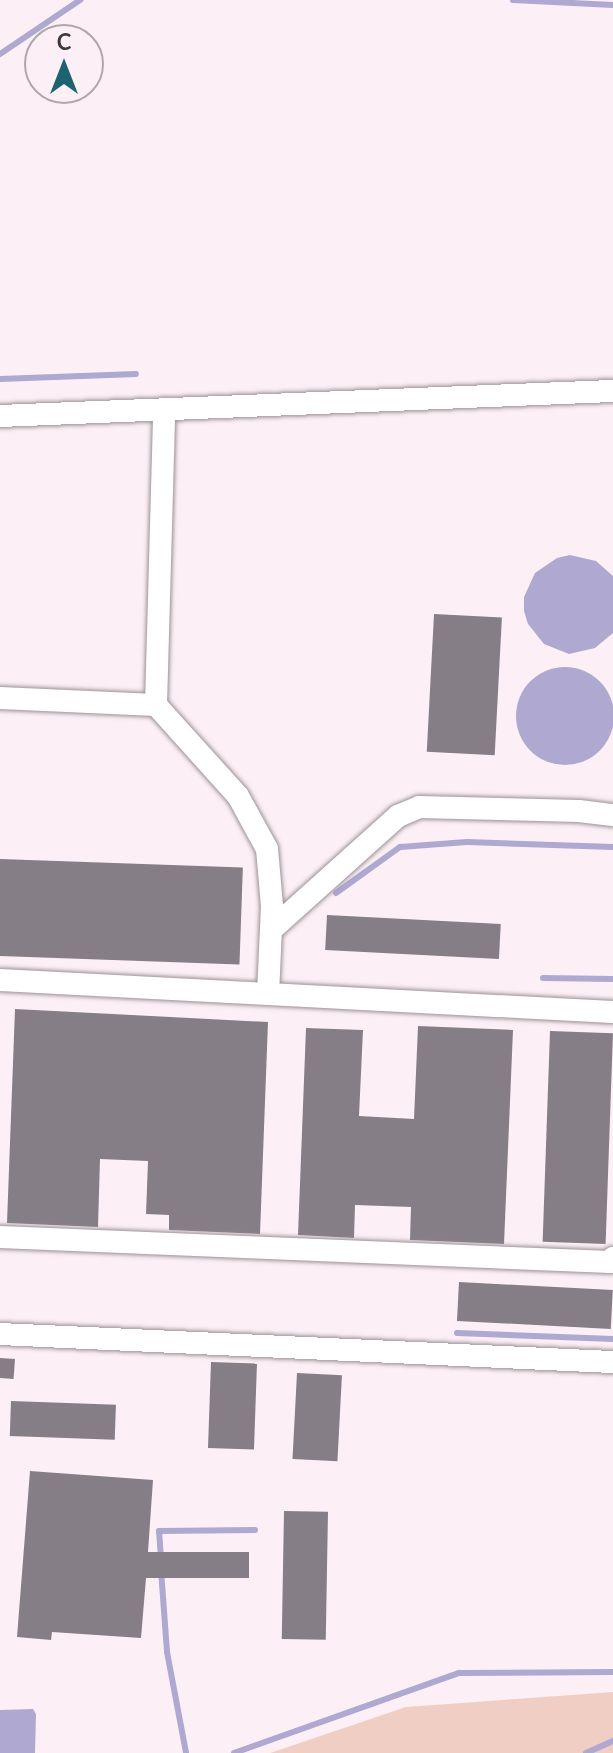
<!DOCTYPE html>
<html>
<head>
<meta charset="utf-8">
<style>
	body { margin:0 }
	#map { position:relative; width:613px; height:1753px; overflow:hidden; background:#fcf0f6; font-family:Lato,sans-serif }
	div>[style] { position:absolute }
	.green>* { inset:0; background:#f1cec4 }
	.water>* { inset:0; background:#afa8d0 }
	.round { border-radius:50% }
	.stream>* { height:6px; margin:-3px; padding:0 3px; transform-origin:3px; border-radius:3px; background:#afa8d0 }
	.building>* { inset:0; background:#857e87; transform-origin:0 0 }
	.roads { filter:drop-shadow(0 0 2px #9c9197) drop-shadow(0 0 2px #9c9197) }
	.minor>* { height:22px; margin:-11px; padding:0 11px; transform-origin:11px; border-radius:11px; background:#fff }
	span { translate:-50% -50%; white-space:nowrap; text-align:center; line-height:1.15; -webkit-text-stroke:8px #fcf0f6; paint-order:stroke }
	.north { position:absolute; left:24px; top:24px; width:80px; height:80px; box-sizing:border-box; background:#fcf0f6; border:2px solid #b0a6ab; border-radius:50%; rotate:0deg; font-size:22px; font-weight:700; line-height:32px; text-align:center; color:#3d383a }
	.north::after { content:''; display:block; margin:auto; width:28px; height:36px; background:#1c6372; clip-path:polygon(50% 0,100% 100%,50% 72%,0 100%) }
</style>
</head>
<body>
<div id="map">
	<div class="green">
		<i style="clip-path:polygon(613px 1692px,613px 1753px,270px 1753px,406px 1707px)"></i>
	</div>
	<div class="water">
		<i style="clip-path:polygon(570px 555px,596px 561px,613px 576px,613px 633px,595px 648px,569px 654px,544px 644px,528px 624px,524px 611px,524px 597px,535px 573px,557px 558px)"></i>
		<i class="round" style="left:516px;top:667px;width:98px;height:98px"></i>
		<i style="clip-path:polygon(33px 1709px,36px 1714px,35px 1753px,0 1753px,0 1710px)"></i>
	</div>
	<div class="stream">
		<i style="left:513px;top:0;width:100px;rotate:2.9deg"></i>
		<i style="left:0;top:54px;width:97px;rotate:-34deg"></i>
		<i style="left:0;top:379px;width:136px;rotate:-2.1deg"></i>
		<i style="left:336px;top:893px;width:79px;rotate:-35.7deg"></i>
		<i style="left:400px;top:847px;width:67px;rotate:-4.3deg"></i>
		<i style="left:467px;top:842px;width:146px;rotate:2deg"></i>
		<i style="left:543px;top:978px;width:70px;rotate:0.8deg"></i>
		<i style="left:457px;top:1333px;width:156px;rotate:2.2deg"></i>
		<i style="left:161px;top:1559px;width:28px;rotate:-94deg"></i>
		<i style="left:159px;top:1531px;width:96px;rotate:-0.6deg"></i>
		<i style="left:161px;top:1570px;width:82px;rotate:85.8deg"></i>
		<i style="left:167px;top:1652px;width:103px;rotate:79.3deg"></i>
		<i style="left:234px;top:1753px;width:239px;rotate:-19.6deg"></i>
		<i style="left:459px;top:1673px;width:154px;rotate:-0.4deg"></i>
		<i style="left:586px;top:1753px;width:30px;rotate:-24deg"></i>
	</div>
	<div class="building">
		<i style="left:434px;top:614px;width:68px;height:138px;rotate:3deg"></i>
		<i style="left:0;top:859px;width:243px;height:97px;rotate:2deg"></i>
		<i style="left:327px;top:915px;width:174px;height:35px;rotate:3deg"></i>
		<i style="clip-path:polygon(15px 1009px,268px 1022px,260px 1234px,169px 1230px,169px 1215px,146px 1214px,148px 1161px,100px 1159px,98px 1227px,7px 1223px)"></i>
		<i style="clip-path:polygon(418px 1026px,513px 1030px,504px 1244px,410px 1240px,411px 1207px,355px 1205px,354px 1238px,298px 1235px,306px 1028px,363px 1030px,359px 1116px,414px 1119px)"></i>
		<i style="left:550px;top:1031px;width:63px;height:211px;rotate:2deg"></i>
		<i style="left:459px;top:1282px;width:154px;height:39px;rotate:3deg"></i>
		<i style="left:0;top:1358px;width:15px;height:20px;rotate:4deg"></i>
		<i style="left:211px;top:1362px;width:46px;height:86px;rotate:2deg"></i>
		<i style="left:297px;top:1373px;width:45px;height:86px;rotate:3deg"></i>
		<i style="left:11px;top:1401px;width:105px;height:35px;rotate:2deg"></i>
		<i style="clip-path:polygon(30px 1471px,153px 1480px,148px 1552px,249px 1552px,249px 1578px,146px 1578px,141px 1638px,52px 1632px,51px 1640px,17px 1637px)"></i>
		<i style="left:284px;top:1511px;width:44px;height:128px;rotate:1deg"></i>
	</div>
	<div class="roads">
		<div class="minor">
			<i style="left:0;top:416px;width:614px;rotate:-2.34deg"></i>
			<i style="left:0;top:698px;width:156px;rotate:2.6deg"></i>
			<i style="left:156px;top:705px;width:122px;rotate:48deg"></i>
			<i style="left:238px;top:796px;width:60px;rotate:61.3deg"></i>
			<i style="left:267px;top:849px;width:57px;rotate:85deg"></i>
			<i style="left:272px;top:906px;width:88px;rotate:92.6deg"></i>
			<i style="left:268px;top:994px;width:268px;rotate:-177deg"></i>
			<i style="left:156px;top:705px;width:294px;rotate:-88.4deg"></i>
			<i style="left:271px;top:930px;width:171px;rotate:-41.9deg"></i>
			<i style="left:398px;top:816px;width:23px;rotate:-23deg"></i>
			<i style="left:419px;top:807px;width:160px;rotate:1.4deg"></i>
			<i style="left:579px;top:811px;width:34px;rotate:7deg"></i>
			<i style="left:268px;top:994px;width:345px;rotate:3deg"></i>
			<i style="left:0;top:1237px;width:611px;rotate:2.35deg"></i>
			<i style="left:610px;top:1262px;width:5px;rotate:-53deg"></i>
			<i style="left:0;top:1334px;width:614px;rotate:2.62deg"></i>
		</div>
	</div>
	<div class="north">С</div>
</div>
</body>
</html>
